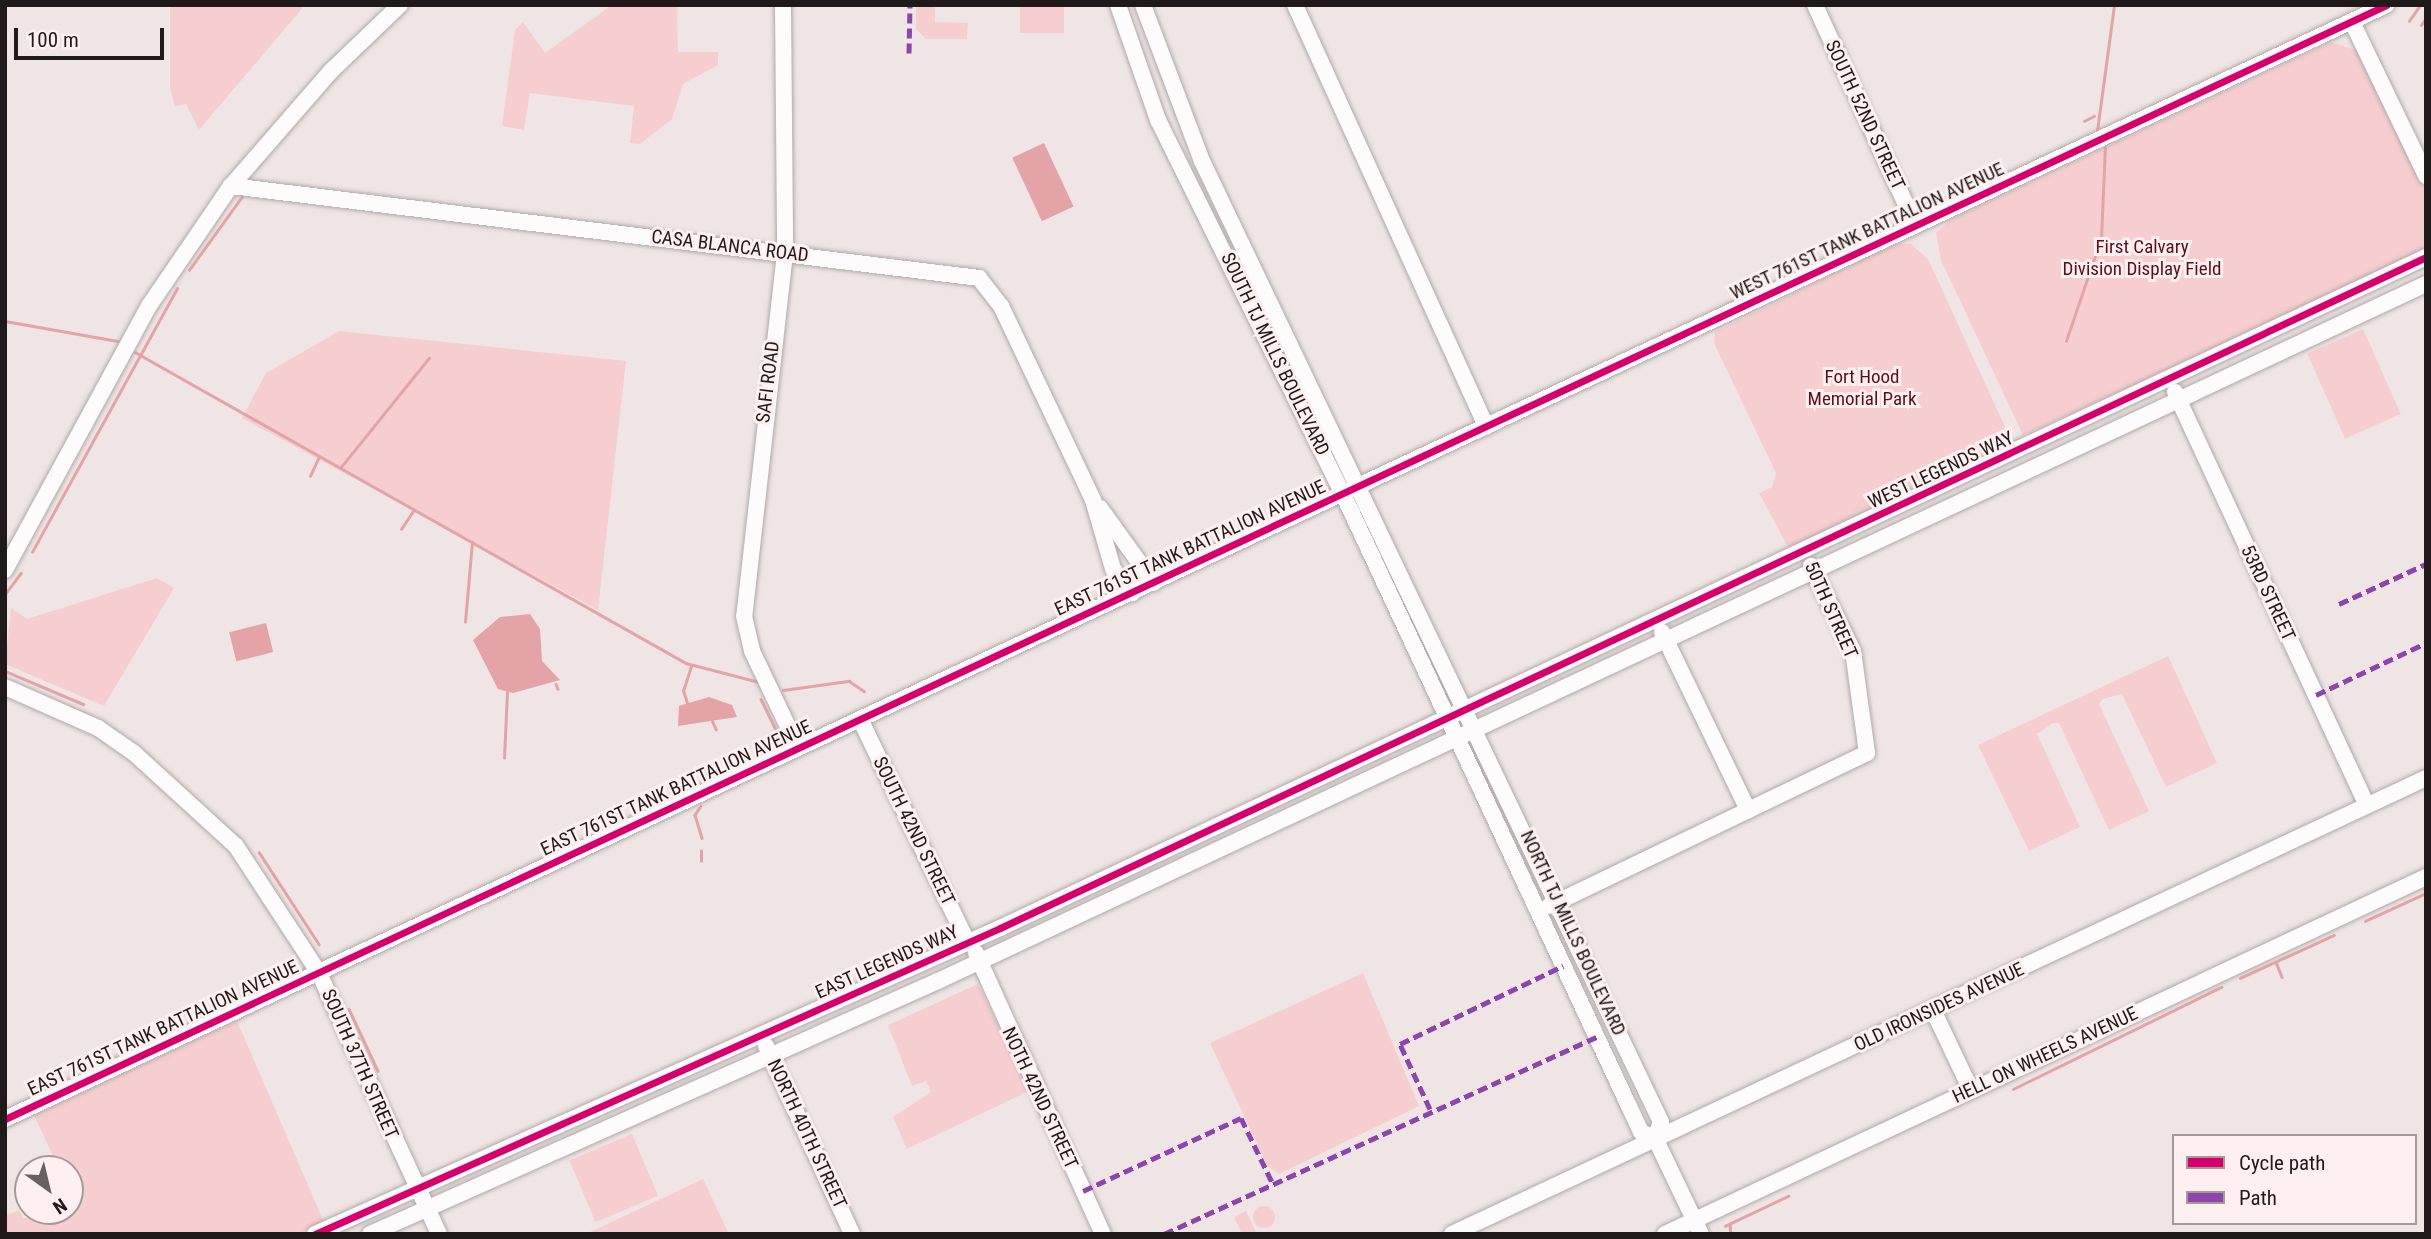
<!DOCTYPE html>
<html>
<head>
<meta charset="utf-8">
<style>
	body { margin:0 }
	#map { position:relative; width:2431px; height:1239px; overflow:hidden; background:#efe5e5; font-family:"Roboto Condensed",sans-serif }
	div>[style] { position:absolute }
	.green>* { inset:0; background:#f7cecf; transform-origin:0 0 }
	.round { border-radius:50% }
	.water>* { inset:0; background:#e4a4a7; transform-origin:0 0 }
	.stream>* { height:2.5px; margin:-1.25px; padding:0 1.25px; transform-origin:1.25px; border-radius:1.25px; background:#e4a4a7 }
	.roads { filter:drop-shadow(0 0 2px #b1a9a9) drop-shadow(0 0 2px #b1a9a9) }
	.minor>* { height:16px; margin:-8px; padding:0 8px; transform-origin:8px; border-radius:8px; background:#fdfbfb }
	.quiet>* { height:5px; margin-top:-2.5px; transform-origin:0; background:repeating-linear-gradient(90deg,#8e44ad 0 10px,transparent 0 15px) }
	.cycleway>* { height:7px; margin:-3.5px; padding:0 3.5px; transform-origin:3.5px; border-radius:3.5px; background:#d6006c }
	span { translate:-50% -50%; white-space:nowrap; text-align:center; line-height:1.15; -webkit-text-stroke:6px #feeff0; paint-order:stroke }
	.street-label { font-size:19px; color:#201a1a }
	.park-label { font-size:19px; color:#5b0e1c }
	.frame { position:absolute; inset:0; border:7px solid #201a1a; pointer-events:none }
	.legend { position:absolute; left:2172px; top:1134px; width:245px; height:91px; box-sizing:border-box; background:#feeff0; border:2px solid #a59a9a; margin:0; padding:9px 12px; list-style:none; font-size:21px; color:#201a1a }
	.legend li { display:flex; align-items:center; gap:14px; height:35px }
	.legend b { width:35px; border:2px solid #a59a9a }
	.north { position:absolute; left:14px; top:1155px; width:70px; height:70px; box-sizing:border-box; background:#feeff0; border:2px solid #a59a9a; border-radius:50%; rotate:146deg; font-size:19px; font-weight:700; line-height:28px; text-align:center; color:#201a1a }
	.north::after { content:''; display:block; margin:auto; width:24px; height:32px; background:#686161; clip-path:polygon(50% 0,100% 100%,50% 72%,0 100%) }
	.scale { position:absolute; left:14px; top:28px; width:150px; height:32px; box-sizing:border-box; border:4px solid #201a1a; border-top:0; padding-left:9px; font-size:21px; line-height:24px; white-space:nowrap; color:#201a1a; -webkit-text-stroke:5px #feeff0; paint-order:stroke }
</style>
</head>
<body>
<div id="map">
	<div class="green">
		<i style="clip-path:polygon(170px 5px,305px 5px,199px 130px,186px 104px,175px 106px,170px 88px)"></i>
		<i style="clip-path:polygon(612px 5px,677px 5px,678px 52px,718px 52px,718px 65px,683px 84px,672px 119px,640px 144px,630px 143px,634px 106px,530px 93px,524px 130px,502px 126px,515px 30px,523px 22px,545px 53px)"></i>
		<i style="clip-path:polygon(916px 5px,935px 5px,935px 22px,968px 23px,967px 39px,926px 39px,916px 29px)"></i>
		<i style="left:1020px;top:5px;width:44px;height:28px"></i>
		<i style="clip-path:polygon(2331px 42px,2361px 52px,2426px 188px,2426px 253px,2023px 435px,1941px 260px,1936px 233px,1952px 219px)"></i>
		<i style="clip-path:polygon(1896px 244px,1911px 244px,1928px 259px,2012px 442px,1789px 549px,1759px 493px,1772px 487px,1776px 473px,1714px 343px,1715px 332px)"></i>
		<i style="left:2363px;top:329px;width:93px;height:61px;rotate:66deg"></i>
		<i style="clip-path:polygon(339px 331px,626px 361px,598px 610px,242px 418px,266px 373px)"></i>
		<i style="clip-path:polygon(157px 578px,174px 588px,104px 706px,5px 664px,11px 608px,27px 619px)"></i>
		<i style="clip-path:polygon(2168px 656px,2217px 763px,2166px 787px,2122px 694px,2103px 699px,2099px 704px,2149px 811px,2109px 830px,2059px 723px,2053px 723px,2037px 734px,2080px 827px,2029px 851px,1978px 745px)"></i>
		<i style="clip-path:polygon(1363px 973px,1419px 1106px,1279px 1174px,1267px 1165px,1210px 1043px)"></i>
		<i style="clip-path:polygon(978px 984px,1029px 1091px,907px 1149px,893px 1117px,931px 1092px,926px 1081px,912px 1086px,888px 1025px)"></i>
		<i style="clip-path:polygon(237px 1021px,324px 1222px,299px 1234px,5px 1234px,5px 1216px,19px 1210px,23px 1218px,70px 1211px,70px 1169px,59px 1169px,34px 1115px)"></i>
		<i style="left:632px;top:1134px;width:67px;height:68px;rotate:67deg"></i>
		<i style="clip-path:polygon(703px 1179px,729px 1234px,586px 1234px)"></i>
		<i class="round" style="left:1253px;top:1206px;width:22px;height:22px"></i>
		<i style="clip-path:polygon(1246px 1211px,1257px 1234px,1242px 1234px,1234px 1217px)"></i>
	</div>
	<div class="water">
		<i style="left:1044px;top:143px;width:70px;height:35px;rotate:65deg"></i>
		<i style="clip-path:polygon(530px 614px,540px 629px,542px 661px,560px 680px,513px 693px,498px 689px,473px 640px,500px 617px)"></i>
		<i style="left:266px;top:623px;width:30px;height:38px;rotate:76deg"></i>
		<i style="clip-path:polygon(709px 697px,732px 705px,737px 717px,678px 726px,679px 706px)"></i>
	</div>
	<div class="stream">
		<i style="left:2425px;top:5px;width:2px;rotate:63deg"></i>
		<i style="left:2409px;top:21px;width:19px;rotate:-55deg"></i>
		<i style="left:2421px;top:25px;width:9px;rotate:-54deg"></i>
		<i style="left:2084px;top:121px;width:11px;rotate:-27deg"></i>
		<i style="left:2097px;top:131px;width:127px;rotate:-82.3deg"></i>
		<i style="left:189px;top:270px;width:92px;rotate:-54.2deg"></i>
		<i style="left:5px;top:321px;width:114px;rotate:10.1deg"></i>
		<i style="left:2066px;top:341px;width:109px;rotate:-71.2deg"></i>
		<i style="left:2101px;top:238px;width:90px;rotate:-87.5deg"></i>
		<i style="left:135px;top:352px;width:633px;rotate:29.44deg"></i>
		<i style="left:686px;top:663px;width:75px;rotate:14.6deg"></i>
		<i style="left:341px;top:467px;width:140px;rotate:-51.1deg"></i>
		<i style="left:310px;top:476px;width:21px;rotate:-65deg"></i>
		<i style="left:401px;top:529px;width:23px;rotate:-56deg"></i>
		<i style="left:32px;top:552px;width:301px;rotate:-61.2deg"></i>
		<i style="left:5px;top:594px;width:26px;rotate:-53deg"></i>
		<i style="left:465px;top:622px;width:80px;rotate:-85deg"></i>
		<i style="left:5px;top:671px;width:85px;rotate:22.9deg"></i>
		<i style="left:556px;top:684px;width:5px;rotate:68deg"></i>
		<i style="left:783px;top:690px;width:67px;rotate:-7.8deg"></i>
		<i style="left:849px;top:681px;width:18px;rotate:34deg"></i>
		<i style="left:761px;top:699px;width:39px;rotate:64deg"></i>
		<i style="left:778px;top:734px;width:16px;rotate:97deg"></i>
		<i style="left:687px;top:703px;width:13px;rotate:-108deg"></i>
		<i style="left:683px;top:691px;width:26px;rotate:-72deg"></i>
		<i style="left:712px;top:720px;width:10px;rotate:66deg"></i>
		<i style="left:504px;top:758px;width:66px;rotate:-87.4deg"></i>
		<i style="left:701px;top:806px;width:11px;rotate:124deg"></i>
		<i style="left:695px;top:815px;width:24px;rotate:73deg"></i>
		<i style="left:259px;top:852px;width:110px;rotate:56.9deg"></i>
		<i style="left:701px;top:861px;width:10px;rotate:-90deg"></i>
		<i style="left:2425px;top:889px;width:1px;rotate:45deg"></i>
		<i style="left:2365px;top:921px;width:67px;rotate:-24.7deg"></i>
		<i style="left:2276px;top:962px;width:16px;rotate:68deg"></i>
		<i style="left:2240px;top:978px;width:103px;rotate:-24.6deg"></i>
		<i style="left:349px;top:1009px;width:68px;rotate:64.9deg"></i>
		<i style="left:2013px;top:1089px;width:232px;rotate:-26.1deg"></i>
		<i style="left:1730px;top:1225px;width:9px;rotate:84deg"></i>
		<i style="left:1725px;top:1226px;width:70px;rotate:-25.5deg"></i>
	</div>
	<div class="roads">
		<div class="minor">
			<i style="left:783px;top:5px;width:248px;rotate:89.5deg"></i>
			<i style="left:785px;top:253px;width:365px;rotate:96.4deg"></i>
			<i style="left:744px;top:616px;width:36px;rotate:77deg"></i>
			<i style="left:752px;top:651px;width:107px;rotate:64.6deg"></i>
			<i style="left:1118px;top:5px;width:122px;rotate:70.8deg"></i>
			<i style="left:1158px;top:120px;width:417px;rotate:63.7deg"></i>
			<i style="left:1343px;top:494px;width:673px;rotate:64.96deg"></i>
			<i style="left:1628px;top:1104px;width:31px;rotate:65deg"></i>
			<i style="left:1641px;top:1132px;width:15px;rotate:23deg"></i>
			<i style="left:1655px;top:1138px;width:106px;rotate:64.4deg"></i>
			<i style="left:1143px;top:5px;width:167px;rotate:69.3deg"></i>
			<i style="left:1202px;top:161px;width:1065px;rotate:64.47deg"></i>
			<i style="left:1661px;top:1122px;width:17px;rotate:111deg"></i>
			<i style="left:1295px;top:5px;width:463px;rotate:65.6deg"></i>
			<i style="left:1815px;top:5px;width:241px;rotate:65.5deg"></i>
			<i style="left:2352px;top:22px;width:171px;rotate:64.3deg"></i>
			<i style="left:231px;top:186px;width:754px;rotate:7.01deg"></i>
			<i style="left:979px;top:278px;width:36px;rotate:52deg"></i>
			<i style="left:1001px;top:306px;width:215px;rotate:64.6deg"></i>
			<i style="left:1093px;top:500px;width:72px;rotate:73.8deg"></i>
			<i style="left:1113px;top:569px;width:31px;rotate:52deg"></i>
			<i style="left:2175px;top:392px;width:455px;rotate:65.1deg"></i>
			<i style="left:1100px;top:508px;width:92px;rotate:54.2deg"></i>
			<i style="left:5px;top:570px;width:301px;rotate:-61.4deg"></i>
			<i style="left:149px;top:306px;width:145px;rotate:-55.7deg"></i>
			<i style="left:231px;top:186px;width:152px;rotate:-49deg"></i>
			<i style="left:331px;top:71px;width:95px;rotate:-43.7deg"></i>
			<i style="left:1662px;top:632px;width:198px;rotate:64.2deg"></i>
			<i style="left:5px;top:687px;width:102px;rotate:23.8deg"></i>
			<i style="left:98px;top:728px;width:44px;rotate:34.8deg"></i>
			<i style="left:134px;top:753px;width:138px;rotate:42.4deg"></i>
			<i style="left:236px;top:846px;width:152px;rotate:56.8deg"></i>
			<i style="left:319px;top:973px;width:287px;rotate:65.3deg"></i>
			<i style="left:860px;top:719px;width:249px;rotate:64.3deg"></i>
			<i style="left:1549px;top:906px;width:353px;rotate:-25.7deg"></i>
			<i style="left:1867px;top:753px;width:103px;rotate:-97.8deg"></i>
			<i style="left:1853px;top:651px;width:95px;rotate:-116.3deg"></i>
			<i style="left:976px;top:953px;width:308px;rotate:65.7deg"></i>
			<i style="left:1933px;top:1010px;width:89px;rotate:64.6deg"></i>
			<i style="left:766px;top:1046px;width:207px;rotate:65.4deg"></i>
			<i style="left:5px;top:1119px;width:2629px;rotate:-25.07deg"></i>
			<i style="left:315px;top:1234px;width:750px;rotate:-24.07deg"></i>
			<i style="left:1000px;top:928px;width:1576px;rotate:-25.2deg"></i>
			<i style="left:370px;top:1234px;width:622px;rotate:-24.01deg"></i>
			<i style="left:938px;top:981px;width:1643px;rotate:-25.1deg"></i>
			<i style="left:1452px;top:1234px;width:1075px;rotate:-25.09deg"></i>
			<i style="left:1665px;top:1234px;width:841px;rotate:-25.13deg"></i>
		</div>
	</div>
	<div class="quiet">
		<i style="left:909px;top:53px;width:48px;rotate:-88.8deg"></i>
		<i style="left:2339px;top:604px;width:96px;rotate:-24.7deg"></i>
		<i style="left:2316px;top:695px;width:122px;rotate:-25.3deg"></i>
		<i style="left:1430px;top:1109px;width:72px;rotate:-114.8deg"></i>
		<i style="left:1400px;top:1044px;width:181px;rotate:-25.6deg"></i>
		<i style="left:1083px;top:1191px;width:174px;rotate:-24.8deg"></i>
		<i style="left:1241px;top:1118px;width:71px;rotate:64.2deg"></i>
		<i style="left:1164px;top:1234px;width:476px;rotate:-24.5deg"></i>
	</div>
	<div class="cycleway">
		<i style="left:5px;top:1119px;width:2629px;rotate:-25.07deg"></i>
		<i style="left:315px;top:1234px;width:750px;rotate:-24.07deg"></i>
		<i style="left:1000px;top:928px;width:1576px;rotate:-25.2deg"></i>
	</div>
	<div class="street-label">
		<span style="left:1865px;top:115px;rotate:65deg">SOUTH 52ND STREET</span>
		<span style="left:1867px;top:231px;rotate:-25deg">WEST 761ST TANK BATTALION AVENUE</span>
		<span style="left:730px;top:246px;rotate:7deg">CASA BLANCA ROAD</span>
		<span style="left:1275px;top:354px;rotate:64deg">SOUTH TJ MILLS BOULEVARD</span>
		<span style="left:768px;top:382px;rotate:-83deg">SAFI ROAD</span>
		<span style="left:1941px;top:470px;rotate:-25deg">WEST LEGENDS WAY</span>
		<span style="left:1190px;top:548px;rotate:-25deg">EAST 761ST TANK BATTALION AVENUE</span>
		<span style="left:2268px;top:593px;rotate:65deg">53RD STREET</span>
		<span style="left:1831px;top:610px;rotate:66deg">50TH STREET</span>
		<span style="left:676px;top:788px;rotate:-25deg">EAST 761ST TANK BATTALION AVENUE</span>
		<span style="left:914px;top:831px;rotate:64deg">SOUTH 42ND STREET</span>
		<span style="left:1573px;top:933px;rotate:65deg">NORTH TJ MILLS BOULEVARD</span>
		<span style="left:887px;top:962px;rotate:-24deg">EAST LEGENDS WAY</span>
		<span style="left:1939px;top:1007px;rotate:-25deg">OLD IRONSIDES AVENUE</span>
		<span style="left:163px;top:1028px;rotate:-25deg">EAST 761ST TANK BATTALION AVENUE</span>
		<span style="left:2045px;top:1055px;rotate:-25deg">HELL ON WHEELS AVENUE</span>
		<span style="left:360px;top:1064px;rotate:66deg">SOUTH 37TH STREET</span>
		<span style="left:1040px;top:1098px;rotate:65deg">NOTH 42ND STREET</span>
		<span style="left:807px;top:1134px;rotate:65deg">NORTH 40TH STREET</span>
	</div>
	<div class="park-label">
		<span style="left:2142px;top:258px">First Calvary<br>Division Display Field</span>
		<span style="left:1862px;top:388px">Fort Hood<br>Memorial Park</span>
	</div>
	<div class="frame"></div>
	<ul class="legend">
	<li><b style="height:9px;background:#d6006c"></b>Cycle path</li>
	<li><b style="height:9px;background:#8e44ad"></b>Path</li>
	</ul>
	<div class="north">N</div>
	<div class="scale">100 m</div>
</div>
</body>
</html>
